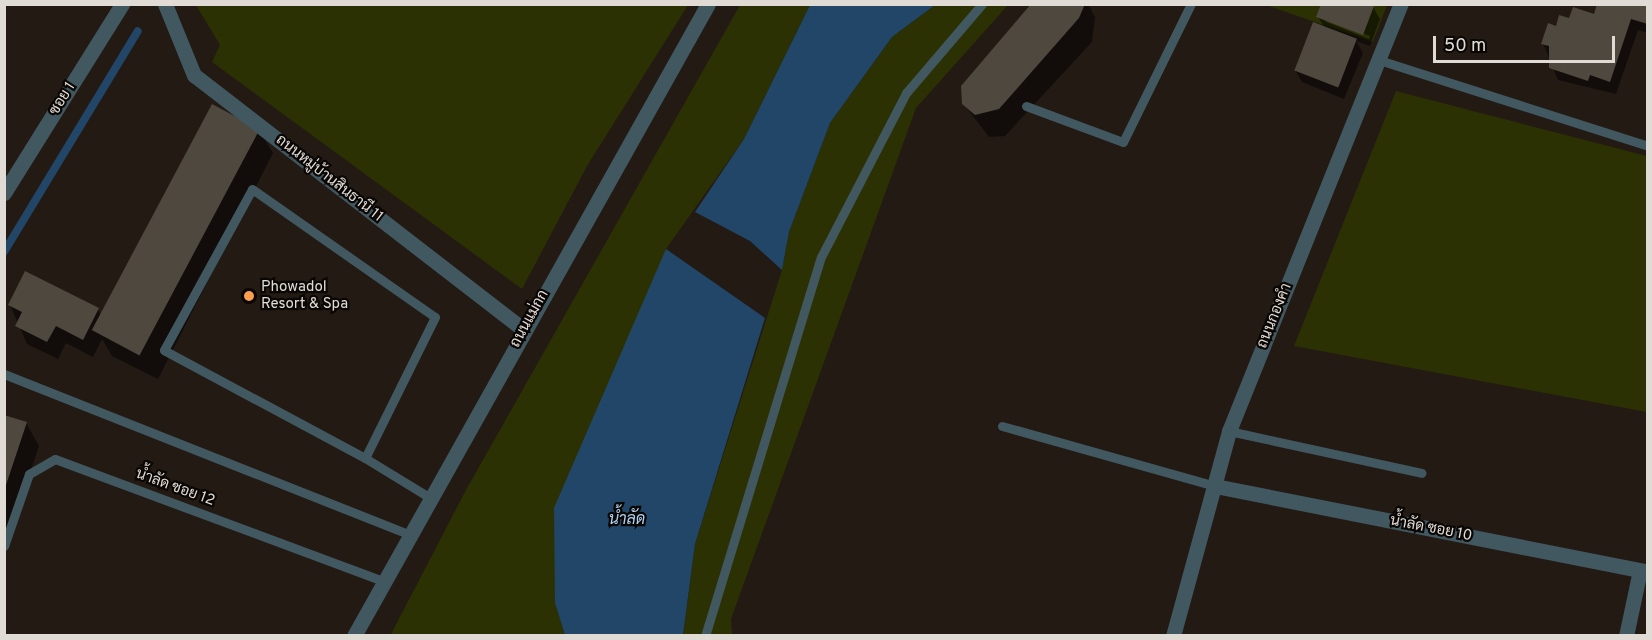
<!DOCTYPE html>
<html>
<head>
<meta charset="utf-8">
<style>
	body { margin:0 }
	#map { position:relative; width:1652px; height:640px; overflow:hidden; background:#221a13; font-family:Overpass,Sarabun,sans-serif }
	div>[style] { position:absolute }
	.green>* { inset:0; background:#2c3104 }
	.water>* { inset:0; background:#214667 }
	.shadow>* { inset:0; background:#0007 }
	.stream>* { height:8px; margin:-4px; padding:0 4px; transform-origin:4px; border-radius:4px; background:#214667 }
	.building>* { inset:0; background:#4f483f; transform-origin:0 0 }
	.service>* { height:9px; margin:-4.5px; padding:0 4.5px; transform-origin:4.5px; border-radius:4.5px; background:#415861 }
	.minor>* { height:15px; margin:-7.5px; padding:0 7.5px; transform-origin:7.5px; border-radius:7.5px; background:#415861 }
	.tertiary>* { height:15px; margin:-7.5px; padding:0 7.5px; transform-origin:7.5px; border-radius:7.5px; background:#415861 }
	.dots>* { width:16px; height:16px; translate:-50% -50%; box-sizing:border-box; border:3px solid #090604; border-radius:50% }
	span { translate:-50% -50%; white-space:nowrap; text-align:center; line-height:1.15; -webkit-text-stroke:4.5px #090604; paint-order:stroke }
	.street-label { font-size:15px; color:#e1dbd6 }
	.poi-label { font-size:15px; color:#e1dbd6 }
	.left { translate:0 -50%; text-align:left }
	.water-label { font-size:16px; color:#afd1f4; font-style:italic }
	.frame { position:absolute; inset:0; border:6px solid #e1dbd6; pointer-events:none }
	.scale { position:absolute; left:1433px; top:36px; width:182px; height:27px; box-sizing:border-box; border:3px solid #e1dbd6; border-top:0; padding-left:8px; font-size:18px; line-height:21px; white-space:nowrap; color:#e1dbd6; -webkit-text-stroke:4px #090604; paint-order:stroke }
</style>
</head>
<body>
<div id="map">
	<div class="green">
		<i style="clip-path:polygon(196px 5px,688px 5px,587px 166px,522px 289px,212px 62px,220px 45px)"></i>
		<i style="clip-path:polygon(740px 5px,810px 5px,744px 139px,666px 249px,555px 603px,565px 635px,390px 636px,466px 490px)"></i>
		<i style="clip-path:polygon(935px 5px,1008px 5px,916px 108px,731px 619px,732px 635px,683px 636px,695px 544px,782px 270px,789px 232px,830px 123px,892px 37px)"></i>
		<i style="clip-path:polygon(1266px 5px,1387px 5px,1373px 42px)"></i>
		<i style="clip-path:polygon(1396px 91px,1647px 156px,1647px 412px,1294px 346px)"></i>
	</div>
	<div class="water">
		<i style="clip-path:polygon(810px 5px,935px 5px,892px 37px,830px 123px,789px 232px,782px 270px,750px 241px,695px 212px,744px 139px)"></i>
		<i style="clip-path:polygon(666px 249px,765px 318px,695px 544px,683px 635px,565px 635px,555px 603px,554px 508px)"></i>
	</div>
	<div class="shadow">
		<i style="clip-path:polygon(1035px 4px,1088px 4px,1095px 17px,1092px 42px,1005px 136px,989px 137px,963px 103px,967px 79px)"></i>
		<i style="clip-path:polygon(1648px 4px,1648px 33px,1638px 30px,1616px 94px,1558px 80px,1543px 43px,1570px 20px)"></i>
		<i style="clip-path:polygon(evenodd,1373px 7px,1380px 19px,1370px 46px,1356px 41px,1363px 53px,1344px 99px,1302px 82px,1295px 70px,1325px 28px,1318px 17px,1373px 7px,1326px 19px,1370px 36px,1369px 39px,1326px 22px,1326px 19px)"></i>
		<i style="clip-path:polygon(259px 130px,273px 153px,158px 379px,112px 356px,102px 339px,93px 357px,66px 343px,58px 359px,27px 344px,10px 305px,98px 310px,104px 321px)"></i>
		<i style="clip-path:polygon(4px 416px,26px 423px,39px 446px,4px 551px)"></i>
	</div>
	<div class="stream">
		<i style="left:4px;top:252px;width:258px;rotate:-58.8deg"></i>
	</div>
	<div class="building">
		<i style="clip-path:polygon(1031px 4px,1085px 4px,1079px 18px,999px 109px,975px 115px,962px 104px,961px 86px)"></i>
		<i style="clip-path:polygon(1321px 4px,1370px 4px,1374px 6px,1363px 35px,1316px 17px)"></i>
		<i style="clip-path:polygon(1597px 4px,1648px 4px,1648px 24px,1631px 19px,1610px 82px,1590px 75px,1588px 81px,1549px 68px,1549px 46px,1541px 44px,1548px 23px,1556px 26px,1559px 15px,1569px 18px,1573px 7px,1594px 14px)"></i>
		<i style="left:1313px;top:22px;width:47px;height:52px;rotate:21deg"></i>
		<i style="left:212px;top:104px;width:54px;height:256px;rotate:28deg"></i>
		<i style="clip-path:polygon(25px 271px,99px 308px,83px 340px,56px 326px,47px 342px,15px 326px,22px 312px,8px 305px)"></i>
		<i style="clip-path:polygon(4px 415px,27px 422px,5px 488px,4px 488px)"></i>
	</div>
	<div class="service">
		<i style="left:1379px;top:60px;width:282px;rotate:17.7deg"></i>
		<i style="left:1026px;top:106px;width:103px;rotate:20.4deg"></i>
		<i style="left:1123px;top:142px;width:154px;rotate:-63.8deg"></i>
		<i style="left:4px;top:374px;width:435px;rotate:21.6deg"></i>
		<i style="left:1002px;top:426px;width:221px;rotate:15.7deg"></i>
		<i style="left:1229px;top:431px;width:197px;rotate:12.3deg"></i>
		<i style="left:365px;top:458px;width:228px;rotate:-151.8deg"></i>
		<i style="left:164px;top:350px;width:183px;rotate:-61.3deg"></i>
		<i style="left:252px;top:189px;width:223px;rotate:35deg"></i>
		<i style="left:435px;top:317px;width:157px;rotate:116.4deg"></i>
		<i style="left:365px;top:458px;width:75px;rotate:31.4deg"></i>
		<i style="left:4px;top:546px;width:76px;rotate:-70.9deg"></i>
		<i style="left:29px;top:474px;width:30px;rotate:-30deg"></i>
		<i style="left:55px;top:459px;width:350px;rotate:20.4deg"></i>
		<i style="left:705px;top:636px;width:396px;rotate:-73deg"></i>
		<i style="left:821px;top:257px;width:185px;rotate:-62.6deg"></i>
		<i style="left:906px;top:93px;width:117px;rotate:-49.5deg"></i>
	</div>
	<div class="minor">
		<i style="left:165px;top:4px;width:77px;rotate:67.8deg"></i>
		<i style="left:194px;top:75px;width:417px;rotate:37.7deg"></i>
		<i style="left:4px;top:193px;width:223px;rotate:-58deg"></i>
		<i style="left:1215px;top:486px;width:441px;rotate:11.2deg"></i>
		<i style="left:1626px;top:636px;width:67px;rotate:-78deg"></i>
	</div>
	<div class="tertiary">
		<i style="left:354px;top:636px;width:724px;rotate:-60.75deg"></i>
		<i style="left:1173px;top:636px;width:213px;rotate:-74.7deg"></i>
		<i style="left:1229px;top:431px;width:460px;rotate:-68.1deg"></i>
	</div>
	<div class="dots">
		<i style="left:249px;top:296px;background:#fb9e50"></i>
	</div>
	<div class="street-label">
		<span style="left:63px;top:99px;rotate:-58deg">ซอย 1</span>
		<span style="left:329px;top:179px;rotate:38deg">ถนนหมู่บ้านสินธานี 11</span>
		<span style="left:1275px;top:316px;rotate:-68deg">ถนนกองคำ</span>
		<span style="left:530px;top:319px;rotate:-61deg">ถนนแม่กก</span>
		<span style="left:175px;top:488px;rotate:20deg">น้ำลัด ซอย 12</span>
		<span style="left:1431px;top:529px;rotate:11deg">น้ำลัด ซอย 10</span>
	</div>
	<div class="poi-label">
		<span class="left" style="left:261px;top:296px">Phowadol<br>Resort &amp; Spa</span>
	</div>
	<div class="water-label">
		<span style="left:627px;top:520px">น้ำลัด</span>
	</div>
	<div class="frame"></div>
	<div class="scale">50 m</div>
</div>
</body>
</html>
